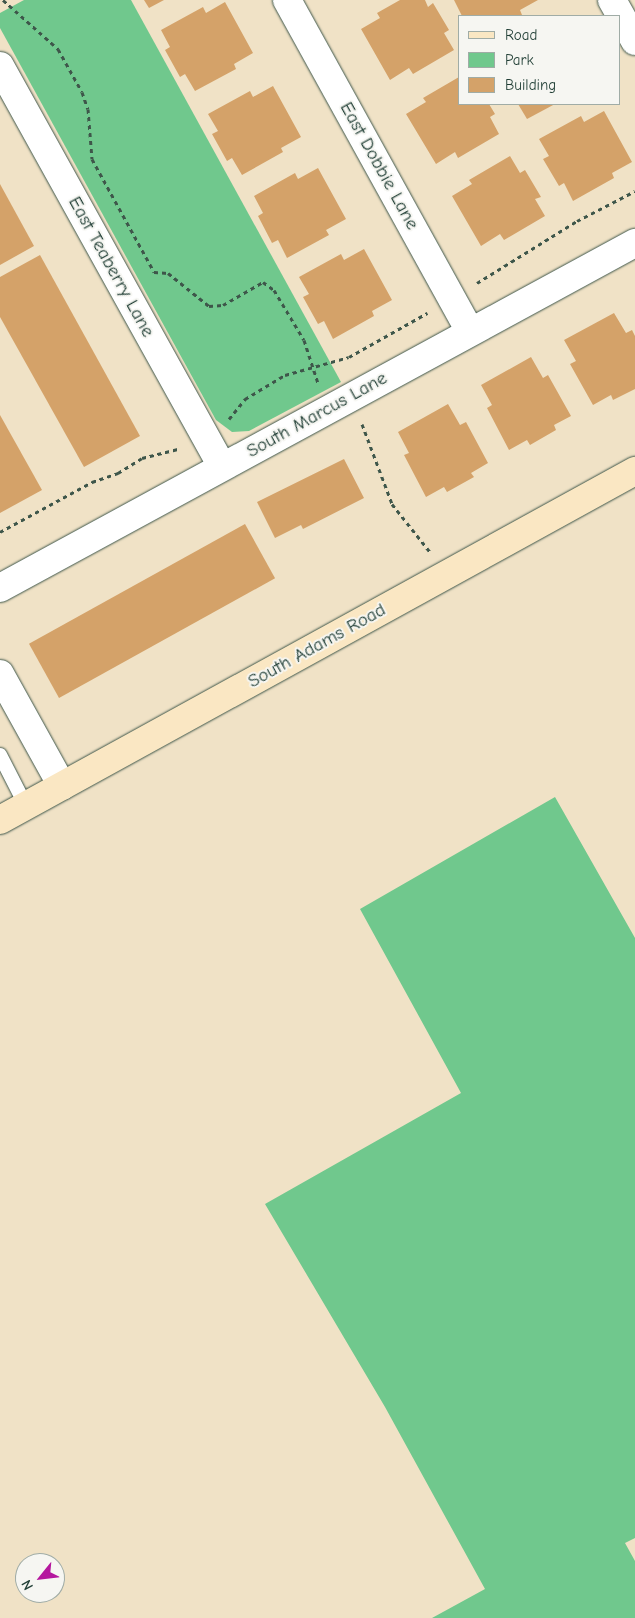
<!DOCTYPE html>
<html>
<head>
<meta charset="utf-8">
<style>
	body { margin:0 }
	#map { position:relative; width:635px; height:1618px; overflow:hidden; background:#f0e2c6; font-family:"Comic Neue",sans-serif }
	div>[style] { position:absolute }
	.green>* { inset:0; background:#70c88d }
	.building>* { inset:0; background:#d4a269; transform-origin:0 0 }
	.path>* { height:3px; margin-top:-1.5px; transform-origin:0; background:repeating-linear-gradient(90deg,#3e564a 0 4px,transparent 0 8px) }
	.roads { filter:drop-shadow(0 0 1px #3e564a) drop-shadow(0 0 1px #3e564a) }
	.lane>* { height:14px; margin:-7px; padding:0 7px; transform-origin:7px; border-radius:7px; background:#fff }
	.street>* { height:28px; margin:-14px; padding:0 14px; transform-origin:14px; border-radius:14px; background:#fff }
	.secondary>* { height:28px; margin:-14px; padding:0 14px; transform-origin:14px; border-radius:14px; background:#fae7c3 }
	span { translate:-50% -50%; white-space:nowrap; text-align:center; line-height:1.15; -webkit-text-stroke:4px #f6f6f2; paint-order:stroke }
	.street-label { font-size:19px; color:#1f3d34 }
	.legend { position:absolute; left:458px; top:15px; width:162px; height:90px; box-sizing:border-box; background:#f6f6f2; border:1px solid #a0aca6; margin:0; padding:6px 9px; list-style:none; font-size:15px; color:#1f3d34 }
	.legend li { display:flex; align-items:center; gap:10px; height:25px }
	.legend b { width:25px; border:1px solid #a0aca6 }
	.north { position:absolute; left:15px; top:1553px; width:50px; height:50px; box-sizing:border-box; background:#f6f6f2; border:1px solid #a0aca6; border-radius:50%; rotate:241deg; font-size:14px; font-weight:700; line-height:20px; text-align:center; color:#1f3d34 }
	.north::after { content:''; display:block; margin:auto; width:18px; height:22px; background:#b5179e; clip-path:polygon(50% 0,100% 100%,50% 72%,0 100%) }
</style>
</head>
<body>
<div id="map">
	<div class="green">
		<i style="clip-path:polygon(24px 0,131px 0,341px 382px,249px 431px,232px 432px,216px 420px,0 28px,0 13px)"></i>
		<i style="clip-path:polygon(555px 797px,635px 938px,635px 1538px,625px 1543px,635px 1561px,635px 1618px,432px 1618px,485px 1589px,385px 1407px,265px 1204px,461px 1093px,360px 909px)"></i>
	</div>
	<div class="building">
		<i style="clip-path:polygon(144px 0,164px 0,149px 8px)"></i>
		<i style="clip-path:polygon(400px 0,425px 0,428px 7px,433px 3px,449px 30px,444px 33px,454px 50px,413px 74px,409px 68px,390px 80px,361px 29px,380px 18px,377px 13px)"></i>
		<i style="clip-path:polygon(454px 0,538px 0,520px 10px,522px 15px,519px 16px,462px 16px)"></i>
		<i style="clip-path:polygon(225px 2px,253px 53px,234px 64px,236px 69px,195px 91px,185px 74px,180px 77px,165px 50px,170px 47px,161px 30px,203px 7px,206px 13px)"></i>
		<i style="clip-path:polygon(459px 77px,459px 104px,489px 104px,495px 114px,490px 117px,499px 134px,458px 158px,455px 152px,436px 164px,406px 114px,426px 102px,423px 98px)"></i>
		<i style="clip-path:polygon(273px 86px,301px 137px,281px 148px,283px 152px,242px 175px,232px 158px,227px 161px,212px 134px,218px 131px,208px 114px,250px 91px,253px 97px)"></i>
		<i style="clip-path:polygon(518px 104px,555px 104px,527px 119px)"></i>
		<i style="clip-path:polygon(604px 111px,632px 162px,612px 173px,614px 178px,573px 201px,564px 183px,559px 186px,543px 159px,549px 156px,539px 139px,581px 116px,584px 122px)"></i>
		<i style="clip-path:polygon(510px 156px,520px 173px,525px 170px,541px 197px,535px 199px,545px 216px,504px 240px,500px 234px,481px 246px,452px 196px,472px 184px,469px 180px)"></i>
		<i style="clip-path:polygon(318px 168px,346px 219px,326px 230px,329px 235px,287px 258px,278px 240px,272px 243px,258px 216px,263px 213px,254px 196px,295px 173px,298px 179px)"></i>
		<i style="clip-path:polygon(0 184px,34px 246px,0 265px)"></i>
		<i style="clip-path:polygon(364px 249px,392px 300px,372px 311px,374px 316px,333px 339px,324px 321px,318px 324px,303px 297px,309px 294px,299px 277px,341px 254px,344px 260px)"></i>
		<i style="clip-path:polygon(40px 255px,140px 436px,84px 467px,0 317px,0 277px)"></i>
		<i style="clip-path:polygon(614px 313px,626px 333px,632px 330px,635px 336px,635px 389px,613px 400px,611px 395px,593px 405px,570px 364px,576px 361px,564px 340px)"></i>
		<i style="clip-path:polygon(531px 357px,543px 378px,548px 375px,571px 416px,554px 425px,556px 430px,530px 445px,527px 440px,509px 450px,487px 408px,492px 405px,481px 385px)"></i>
		<i style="clip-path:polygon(448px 404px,460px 425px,466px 422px,488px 463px,471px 473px,474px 477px,447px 492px,444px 487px,426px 497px,404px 455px,409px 453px,398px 432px)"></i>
		<i style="clip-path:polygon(0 415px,42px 490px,0 513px)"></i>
		<i style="clip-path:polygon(344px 459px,364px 498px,303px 529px,301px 525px,275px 538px,257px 502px)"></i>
		<i style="left:245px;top:524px;width:62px;height:247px;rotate:61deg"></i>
	</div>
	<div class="path">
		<i style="left:3px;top:0;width:74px;rotate:41.7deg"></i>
		<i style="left:58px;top:49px;width:49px;rotate:60.8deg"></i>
		<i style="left:82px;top:92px;width:18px;rotate:71deg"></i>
		<i style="left:88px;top:109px;width:50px;rotate:85.4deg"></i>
		<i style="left:92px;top:159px;width:129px;rotate:61.2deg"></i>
		<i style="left:154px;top:272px;width:14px;rotate:4deg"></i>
		<i style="left:168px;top:273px;width:53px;rotate:38.8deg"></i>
		<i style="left:209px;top:306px;width:14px;rotate:-4deg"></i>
		<i style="left:223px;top:305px;width:46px;rotate:-29.9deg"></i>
		<i style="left:263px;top:282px;width:14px;rotate:36deg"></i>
		<i style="left:274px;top:290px;width:58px;rotate:59deg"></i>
		<i style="left:304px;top:340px;width:45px;rotate:72deg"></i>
		<i style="left:477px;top:283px;width:118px;rotate:-31.8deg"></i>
		<i style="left:577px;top:221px;width:65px;rotate:-27.3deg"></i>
		<i style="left:229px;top:419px;width:26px;rotate:-51deg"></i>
		<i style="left:245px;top:399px;width:47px;rotate:-31deg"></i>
		<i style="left:285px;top:375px;width:66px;rotate:-15.7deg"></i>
		<i style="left:349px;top:357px;width:90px;rotate:-29.4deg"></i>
		<i style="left:362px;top:424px;width:85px;rotate:69.4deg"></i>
		<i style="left:392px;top:504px;width:61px;rotate:51.6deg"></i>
		<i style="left:0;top:532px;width:105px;rotate:-28.5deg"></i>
		<i style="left:92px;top:482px;width:28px;rotate:-19deg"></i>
		<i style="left:118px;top:473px;width:28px;rotate:-32deg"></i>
		<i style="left:142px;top:458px;width:38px;rotate:-14deg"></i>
	</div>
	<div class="roads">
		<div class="lane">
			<i style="left:0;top:755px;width:57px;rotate:63deg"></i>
		</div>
		<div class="street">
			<i style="left:287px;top:0;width:379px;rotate:61.1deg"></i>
			<i style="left:612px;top:0;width:47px;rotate:60.7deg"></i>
			<i style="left:0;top:66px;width:458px;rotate:61deg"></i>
			<i style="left:0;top:588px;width:723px;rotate:-28.52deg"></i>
			<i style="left:0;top:674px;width:128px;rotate:61deg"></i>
		</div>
		<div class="secondary">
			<i style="left:0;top:820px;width:725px;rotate:-28.79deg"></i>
		</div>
	</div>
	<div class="street-label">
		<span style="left:379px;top:166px;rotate:61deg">East Dobbie Lane</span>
		<span style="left:111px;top:267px;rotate:61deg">East Teaberry Lane</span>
		<span style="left:317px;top:415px;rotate:-29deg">South Marcus Lane</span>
		<span style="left:317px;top:646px;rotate:-29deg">South Adams Road</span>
	</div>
	<ul class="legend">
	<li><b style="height:6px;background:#fae7c3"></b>Road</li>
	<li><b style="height:14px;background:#70c88d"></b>Park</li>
	<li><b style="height:14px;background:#d4a269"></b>Building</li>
	</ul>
	<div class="north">N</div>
</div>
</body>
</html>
